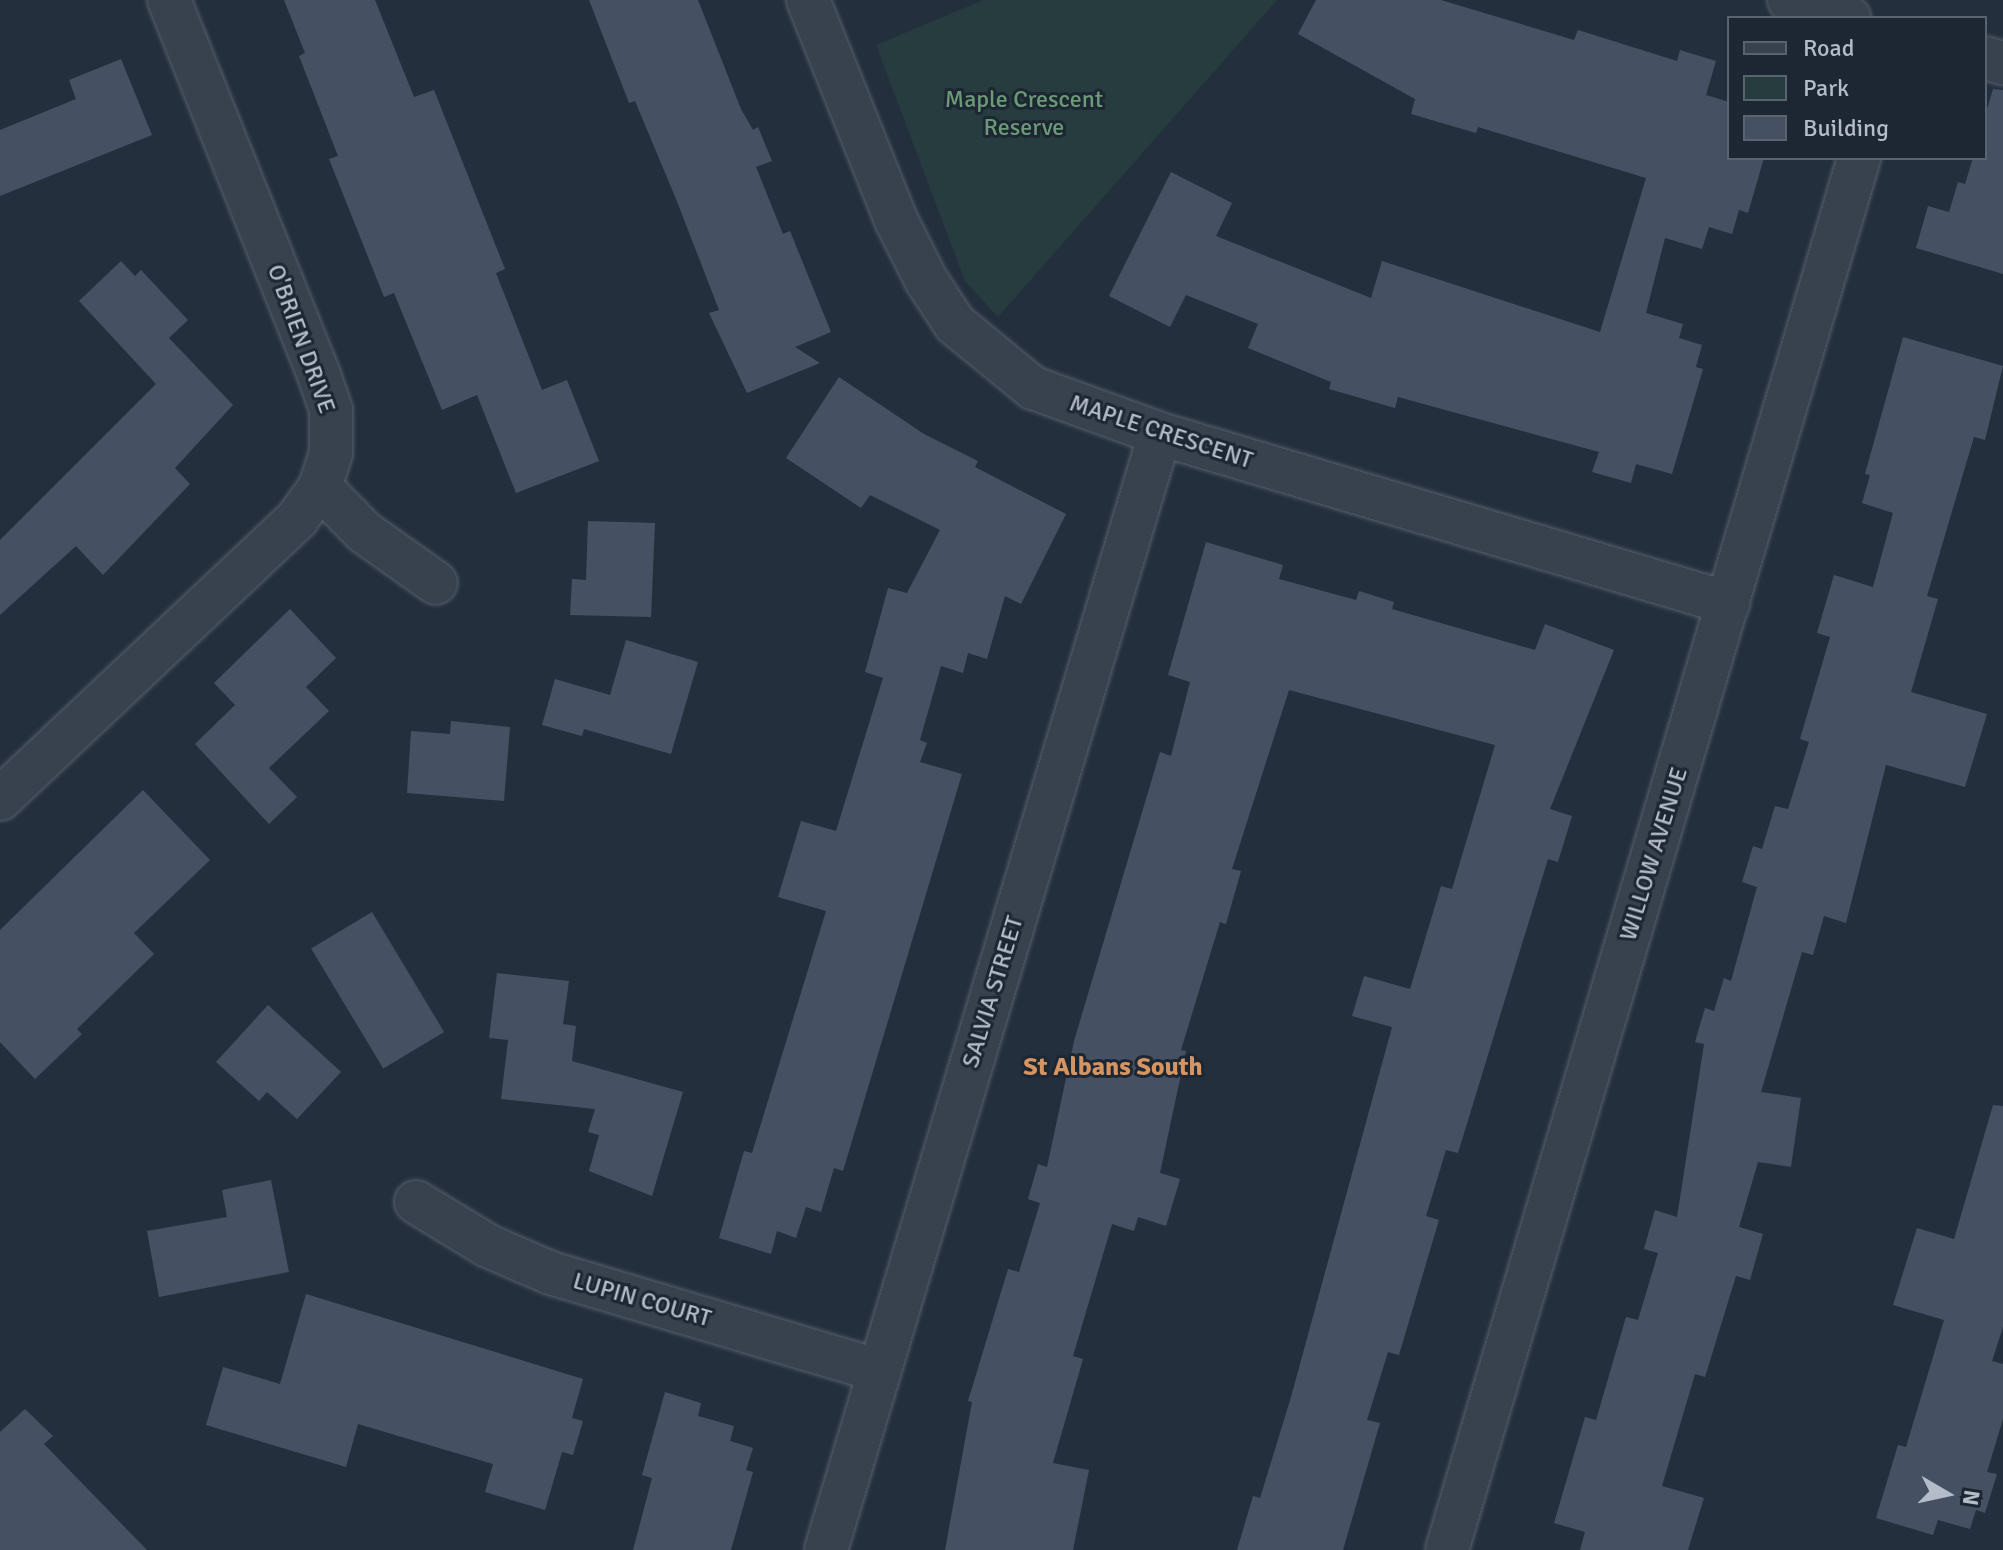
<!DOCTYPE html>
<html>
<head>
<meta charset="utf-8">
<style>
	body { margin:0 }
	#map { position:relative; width:2003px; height:1550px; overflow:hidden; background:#242f3e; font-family:Signika,sans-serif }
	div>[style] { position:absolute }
	.green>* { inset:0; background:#263c3f }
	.building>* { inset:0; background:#455162; transform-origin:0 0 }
	.roads { filter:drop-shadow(0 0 2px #565f6c) drop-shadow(0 0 2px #565f6c) }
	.street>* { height:42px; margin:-21px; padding:0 21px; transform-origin:21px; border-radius:21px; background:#38414e }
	span { translate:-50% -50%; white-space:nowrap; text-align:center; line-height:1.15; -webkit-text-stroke:6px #1d2633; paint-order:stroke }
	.park-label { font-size:24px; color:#6b9a76 }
	.street-label { font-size:24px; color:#b4bcc9 }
	.neighbourhood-label { font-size:26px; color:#d59563; font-weight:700 }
	.legend { position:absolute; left:1727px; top:16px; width:260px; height:144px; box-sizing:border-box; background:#1d2633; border:2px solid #59626f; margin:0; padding:10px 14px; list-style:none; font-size:24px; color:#b4bcc9 }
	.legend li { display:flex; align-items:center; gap:16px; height:40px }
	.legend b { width:40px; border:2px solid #59626f }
	.north { position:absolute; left:1907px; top:1454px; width:80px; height:80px; -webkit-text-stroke:6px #1d2633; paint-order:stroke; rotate:99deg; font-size:22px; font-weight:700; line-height:32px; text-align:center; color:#b4bcc9 }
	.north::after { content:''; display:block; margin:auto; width:28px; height:36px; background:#b4bcc9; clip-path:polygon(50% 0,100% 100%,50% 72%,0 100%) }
</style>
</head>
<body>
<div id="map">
	<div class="green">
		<i style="clip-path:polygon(983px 0,1277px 0,998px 317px,965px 281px,876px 45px)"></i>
	</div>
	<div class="building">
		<i style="clip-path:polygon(284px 0,375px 0,414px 97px,434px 90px,505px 269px,496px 273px,542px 390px,567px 380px,599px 461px,516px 493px,477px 395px,442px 410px,394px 293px,384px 297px,329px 159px,338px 156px,299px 56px,305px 53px)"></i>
		<i style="clip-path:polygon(589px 0,698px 0,741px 109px,753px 130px,758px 127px,772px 161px,756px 167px,783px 234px,790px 231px,831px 332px,795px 347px,820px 363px,747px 393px,709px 313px,719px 310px,676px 199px,635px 101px,629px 103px)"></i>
		<i style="clip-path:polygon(1316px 0,1441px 0,1574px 40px,1578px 30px,1677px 61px,1680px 50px,1716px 61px,1706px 95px,1729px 102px,1729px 158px,1764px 158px,1748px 213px,1739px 210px,1732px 234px,1709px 227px,1702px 249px,1665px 238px,1646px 313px,1683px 324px,1679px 338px,1702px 345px,1696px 367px,1703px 369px,1672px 474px,1636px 464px,1631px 483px,1592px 472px,1599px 452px,1398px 397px,1395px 408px,1329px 389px,1331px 382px,1248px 348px,1258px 324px,1186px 295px,1170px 327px,1109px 296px,1171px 172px,1232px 203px,1216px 236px,1371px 298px,1382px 261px,1600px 332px,1646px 178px,1478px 127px,1476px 133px,1411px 114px,1415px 99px,1298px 34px)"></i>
		<i style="clip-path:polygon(121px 59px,152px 135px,0 196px,0 130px,76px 99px,69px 80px)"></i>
		<i style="clip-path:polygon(1993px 89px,2003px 90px,2003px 274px,1916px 248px,1928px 206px,1949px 212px,1958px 182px,1965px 184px,1973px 158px,1985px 158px,1985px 116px)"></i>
		<i style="clip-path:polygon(121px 261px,135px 276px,141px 270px,188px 320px,169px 338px,233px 405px,175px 468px,190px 484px,103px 575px,76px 546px,0 615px,0 540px,156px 384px,79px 301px)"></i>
		<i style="clip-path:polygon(1903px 337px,2003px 366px,1985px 440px,1974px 437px,1927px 596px,1938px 599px,1911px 692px,1987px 714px,1965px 787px,1886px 765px,1846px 923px,1824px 916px,1813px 955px,1802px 952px,1761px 1092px,1801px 1098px,1791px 1167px,1758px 1162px,1739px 1227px,1763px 1234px,1750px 1280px,1736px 1276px,1705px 1377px,1695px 1374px,1662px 1486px,1704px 1498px,1688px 1550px,1580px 1550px,1585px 1532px,1554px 1523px,1585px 1417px,1596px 1420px,1626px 1317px,1638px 1320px,1658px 1253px,1644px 1249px,1655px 1210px,1677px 1217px,1704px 1044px,1695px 1042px,1705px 1008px,1714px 1011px,1724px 978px,1731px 981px,1757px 887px,1742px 882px,1753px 846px,1762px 849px,1775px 806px,1788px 809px,1809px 742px,1800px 739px,1830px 637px,1817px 633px,1834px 575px,1873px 587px,1893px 513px,1862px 503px,1870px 475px,1865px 474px)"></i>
		<i style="clip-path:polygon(839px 377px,924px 434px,978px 461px,975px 467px,1066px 514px,1021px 604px,1005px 596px,987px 659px,968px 653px,963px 673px,941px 666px,920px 740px,927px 743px,920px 762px,962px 774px,843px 1171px,834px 1168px,821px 1212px,806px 1207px,796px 1238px,777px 1231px,771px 1254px,719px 1238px,744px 1151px,752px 1153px,826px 911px,778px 897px,801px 821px,836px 831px,883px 678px,865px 672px,888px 588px,907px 593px,940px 530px,870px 495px,861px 508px,786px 458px)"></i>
		<i style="clip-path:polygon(588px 521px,655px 523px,651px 617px,570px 615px,572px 579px,586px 580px)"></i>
		<i style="clip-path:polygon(1206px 542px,1283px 565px,1279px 579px,1356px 600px,1359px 591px,1394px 602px,1392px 609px,1535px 650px,1545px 624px,1614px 650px,1550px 809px,1572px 816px,1558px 862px,1548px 859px,1458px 1153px,1446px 1150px,1426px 1216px,1439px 1220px,1399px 1355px,1388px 1352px,1367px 1420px,1380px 1423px,1343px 1550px,1237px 1550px,1253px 1496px,1260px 1498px,1291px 1397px,1392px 1027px,1352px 1016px,1364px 976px,1410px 989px,1441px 886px,1452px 889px,1495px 745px,1289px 690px,1232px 869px,1241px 871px,1226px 924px,1220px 922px,1181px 1050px,1186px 1051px,1160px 1173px,1180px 1179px,1166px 1226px,1138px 1217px,1134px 1231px,1112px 1224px,1073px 1356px,1083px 1359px,1053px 1463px,1089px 1470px,1073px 1550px,945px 1550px,972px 1402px,968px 1401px,1008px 1269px,1019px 1272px,1040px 1203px,1028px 1199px,1038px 1164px,1047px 1167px,1074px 1041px,1160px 752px,1171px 756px,1190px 682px,1168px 675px)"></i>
		<i style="clip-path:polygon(290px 609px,336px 658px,306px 687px,329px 711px,269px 768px,297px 797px,269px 824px,195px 744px,235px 705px,214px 683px)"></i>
		<i style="clip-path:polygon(626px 640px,698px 662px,671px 754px,584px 729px,582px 736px,542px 725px,555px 679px,610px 695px)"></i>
		<i style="clip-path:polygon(451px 721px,510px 727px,504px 801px,407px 793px,411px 731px,450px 734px)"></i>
		<i style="clip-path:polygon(143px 790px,210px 860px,134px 933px,154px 954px,77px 1029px,82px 1034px,35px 1079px,0 1042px,0 930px)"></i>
		<i style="left:372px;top:912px;width:140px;height:71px;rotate:59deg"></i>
		<i style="clip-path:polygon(497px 973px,569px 981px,563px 1024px,576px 1026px,572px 1061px,683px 1092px,652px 1196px,589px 1171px,599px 1135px,588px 1132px,595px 1109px,501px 1099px,508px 1040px,489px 1038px)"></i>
		<i style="clip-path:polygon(268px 1005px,341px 1072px,297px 1119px,267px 1092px,259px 1101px,216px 1062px)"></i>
		<i style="clip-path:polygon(1993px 1105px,2003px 1106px,2003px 1327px,1992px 1361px,2003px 1364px,2003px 1419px,1987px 1472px,1997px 1474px,1985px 1513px,1976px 1510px,1970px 1529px,1938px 1520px,1933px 1535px,1876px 1518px,1898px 1445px,1906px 1447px,1944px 1320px,1893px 1305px,1917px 1228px,1954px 1239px)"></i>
		<i style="clip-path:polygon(271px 1180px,289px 1272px,159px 1297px,147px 1231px,227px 1217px,222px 1190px)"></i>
		<i style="clip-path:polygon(306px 1294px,583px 1379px,572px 1418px,583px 1421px,573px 1455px,562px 1452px,545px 1510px,485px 1492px,493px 1464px,358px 1424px,346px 1467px,206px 1425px,223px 1367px,280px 1384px)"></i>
		<i style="clip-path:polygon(665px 1392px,701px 1403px,698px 1416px,734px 1426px,730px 1441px,753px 1448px,746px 1470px,753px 1472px,731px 1550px,633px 1550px,652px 1478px,642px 1475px)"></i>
		<i style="clip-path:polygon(25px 1409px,53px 1436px,44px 1444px,147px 1550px,0 1550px,0 1432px)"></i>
	</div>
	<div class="roads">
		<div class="street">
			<i style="left:808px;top:0;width:237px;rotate:68.2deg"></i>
			<i style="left:896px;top:220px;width:67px;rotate:63.4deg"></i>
			<i style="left:926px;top:280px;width:53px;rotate:56.6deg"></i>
			<i style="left:955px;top:324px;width:101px;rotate:39.4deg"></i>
			<i style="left:1033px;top:388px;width:135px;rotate:19.9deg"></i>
			<i style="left:1160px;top:434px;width:593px;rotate:16.57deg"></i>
			<i style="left:1789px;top:0;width:63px;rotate:16.7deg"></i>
			<i style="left:1985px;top:58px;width:19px;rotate:16deg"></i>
			<i style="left:320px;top:487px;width:63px;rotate:45.6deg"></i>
			<i style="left:364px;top:532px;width:88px;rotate:35.3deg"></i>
			<i style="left:0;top:799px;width:408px;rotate:-43.3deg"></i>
			<i style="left:297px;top:519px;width:39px;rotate:-54deg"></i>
			<i style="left:320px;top:487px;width:36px;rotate:-72deg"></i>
			<i style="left:331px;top:453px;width:43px;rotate:-90deg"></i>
			<i style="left:331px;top:410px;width:37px;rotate:-109deg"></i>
			<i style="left:319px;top:375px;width:404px;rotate:-111.8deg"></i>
			<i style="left:416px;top:1202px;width:84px;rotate:31.4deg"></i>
			<i style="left:488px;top:1246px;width:69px;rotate:23.2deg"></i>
			<i style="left:551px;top:1273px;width:343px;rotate:16.6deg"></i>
			<i style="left:826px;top:1550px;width:1165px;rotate:-73.34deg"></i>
			<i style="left:1447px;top:1550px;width:1452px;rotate:-73.51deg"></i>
		</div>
	</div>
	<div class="park-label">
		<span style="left:1024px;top:114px">Maple Crescent<br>Reserve</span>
	</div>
	<div class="street-label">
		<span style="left:301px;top:339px;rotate:70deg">O'BRIEN DRIVE</span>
		<span style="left:1161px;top:432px;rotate:18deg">MAPLE CRESCENT</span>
		<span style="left:1654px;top:854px;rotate:-73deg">WILLOW AVENUE</span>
		<span style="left:993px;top:992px;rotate:-73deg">SALVIA STREET</span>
		<span style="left:642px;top:1300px;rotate:16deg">LUPIN COURT</span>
	</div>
	<div class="neighbourhood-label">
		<span style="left:1113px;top:1068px">St Albans South</span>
	</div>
	<ul class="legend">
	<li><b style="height:10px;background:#38414e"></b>Road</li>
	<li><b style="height:22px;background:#263c3f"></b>Park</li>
	<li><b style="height:22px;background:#455162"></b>Building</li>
	</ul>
	<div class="north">N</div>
</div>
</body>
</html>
